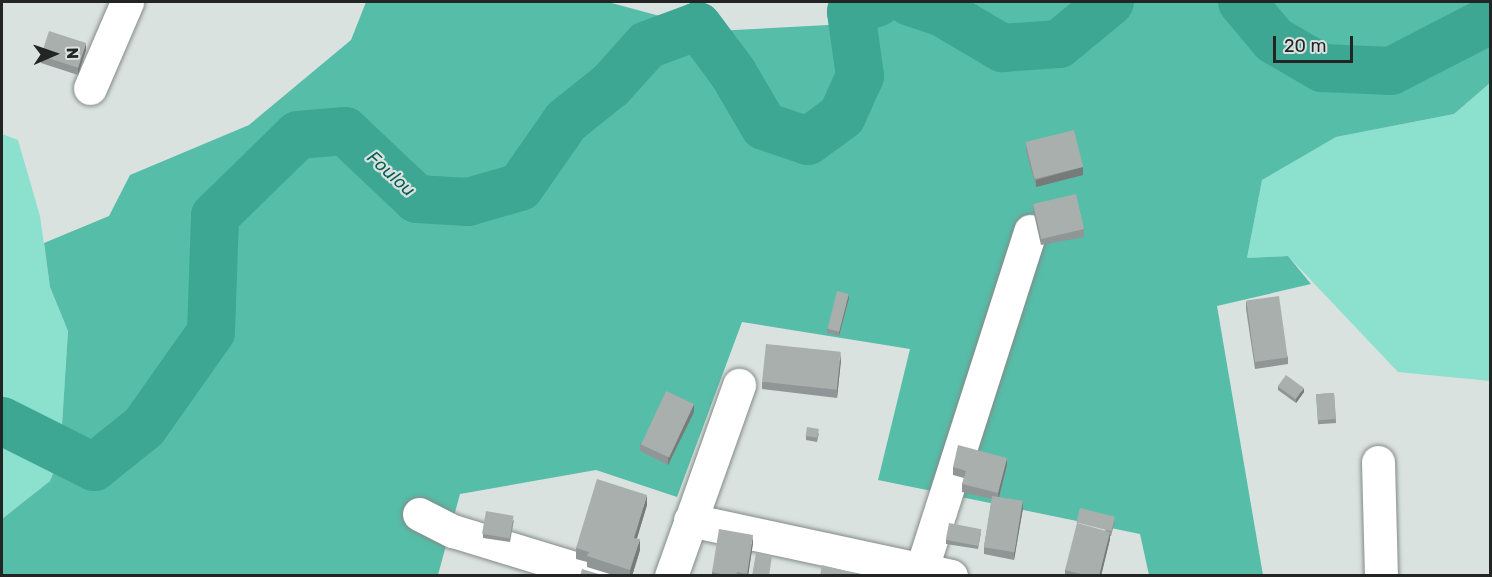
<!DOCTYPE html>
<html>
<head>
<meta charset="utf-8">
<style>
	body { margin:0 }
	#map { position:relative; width:1492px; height:577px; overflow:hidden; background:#dae2e0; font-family:Rubik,sans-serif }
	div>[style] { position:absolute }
	.green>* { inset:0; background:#8be1ce }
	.forest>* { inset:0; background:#56bda8 }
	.river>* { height:48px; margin:-24px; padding:0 24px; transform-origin:24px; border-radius:24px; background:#3da793 }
	.roads { filter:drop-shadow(0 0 2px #838a88) drop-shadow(0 0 2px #838a88) }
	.minor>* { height:33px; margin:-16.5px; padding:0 16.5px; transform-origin:16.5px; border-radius:16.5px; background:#fff }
	.wall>* { inset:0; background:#909695; transform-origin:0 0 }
	.shaded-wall>* { inset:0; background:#767a79 }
	.building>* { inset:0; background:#a8afad; transform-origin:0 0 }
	span { translate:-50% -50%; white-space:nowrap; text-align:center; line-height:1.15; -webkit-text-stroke:4.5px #dae2e0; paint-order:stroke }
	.water-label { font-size:18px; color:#056052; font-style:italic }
	.frame { position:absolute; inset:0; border:3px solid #222524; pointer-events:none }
	.north { position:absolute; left:24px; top:24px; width:60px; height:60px; -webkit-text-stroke:4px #dae2e0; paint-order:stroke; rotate:88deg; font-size:16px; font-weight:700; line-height:24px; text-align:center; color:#222524 }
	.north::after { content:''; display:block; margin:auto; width:21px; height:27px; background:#222524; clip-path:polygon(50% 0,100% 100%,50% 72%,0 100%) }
	.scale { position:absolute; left:1273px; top:36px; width:80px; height:27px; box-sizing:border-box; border:3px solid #222524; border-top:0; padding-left:8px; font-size:18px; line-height:21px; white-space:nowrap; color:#222524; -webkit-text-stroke:4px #dae2e0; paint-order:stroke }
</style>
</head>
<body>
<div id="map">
	<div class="green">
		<i style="clip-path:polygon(1490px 83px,1490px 381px,1398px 372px,1288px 256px,1247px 258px,1262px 179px,1336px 137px,1454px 114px)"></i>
		<i style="clip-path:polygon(2px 134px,18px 140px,40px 216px,50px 287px,68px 331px,60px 456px,50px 481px,2px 519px)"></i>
	</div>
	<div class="forest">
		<i style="clip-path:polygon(366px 2px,608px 2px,715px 31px,828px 25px,866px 2px,1490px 2px,1490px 83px,1454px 114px,1336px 137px,1262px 180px,1247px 258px,1288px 256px,1311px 284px,1217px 306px,1263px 575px,1149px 575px,1140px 534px,878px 480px,910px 349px,742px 322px,677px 497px,596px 470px,460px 494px,438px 575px,2px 576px,2px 519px,50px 481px,60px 456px,68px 331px,50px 287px,44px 243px,109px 216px,130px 175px,249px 125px,351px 40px)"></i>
	</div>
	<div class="river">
		<i style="left:910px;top:2px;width:35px;rotate:18deg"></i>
		<i style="left:943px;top:13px;width:69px;rotate:30.7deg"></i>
		<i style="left:1002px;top:48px;width:57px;rotate:-4deg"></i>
		<i style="left:1059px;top:44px;width:66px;rotate:-39.5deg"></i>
		<i style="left:1242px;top:2px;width:50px;rotate:49.9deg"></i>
		<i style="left:1274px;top:40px;width:56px;rotate:30.3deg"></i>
		<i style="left:1322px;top:68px;width:69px;rotate:2.5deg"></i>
		<i style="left:1391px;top:71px;width:111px;rotate:-27.3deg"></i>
		<i style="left:2px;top:421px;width:103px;rotate:26.6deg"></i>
		<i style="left:94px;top:467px;width:64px;rotate:-38.7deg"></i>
		<i style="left:144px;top:427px;width:116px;rotate:-54.8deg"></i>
		<i style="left:211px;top:332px;width:116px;rotate:-88deg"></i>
		<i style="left:215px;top:216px;width:116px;rotate:-44.3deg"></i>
		<i style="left:298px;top:135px;width:47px;rotate:-4.9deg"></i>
		<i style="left:345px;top:131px;width:99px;rotate:43.4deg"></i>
		<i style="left:417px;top:199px;width:51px;rotate:3.4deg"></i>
		<i style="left:468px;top:202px;width:54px;rotate:-16.1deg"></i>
		<i style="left:520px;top:187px;width:80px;rotate:-55.1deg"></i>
		<i style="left:566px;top:121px;width:58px;rotate:-38.7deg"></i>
		<i style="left:611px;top:85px;width:54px;rotate:-48deg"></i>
		<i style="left:647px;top:45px;width:54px;rotate:-20.4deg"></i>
		<i style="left:698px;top:26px;width:59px;rotate:53.3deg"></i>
		<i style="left:733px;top:73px;width:61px;rotate:59.7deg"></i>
		<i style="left:764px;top:126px;width:46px;rotate:18.8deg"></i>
		<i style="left:808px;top:141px;width:42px;rotate:-36.3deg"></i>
		<i style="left:842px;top:116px;width:44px;rotate:-65.8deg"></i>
		<i style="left:860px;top:76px;width:65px;rotate:-98deg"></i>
		<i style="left:851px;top:12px;width:29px;rotate:-20deg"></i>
	</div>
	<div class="roads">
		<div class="minor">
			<i style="left:90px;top:88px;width:94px;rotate:-66.7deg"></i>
			<i style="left:1378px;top:462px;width:114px;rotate:88.5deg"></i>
			<i style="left:419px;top:514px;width:38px;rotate:27deg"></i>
			<i style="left:453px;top:531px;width:154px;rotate:17deg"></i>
			<i style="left:690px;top:520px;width:267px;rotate:12.1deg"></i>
			<i style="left:922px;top:568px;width:354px;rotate:-72.2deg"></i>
			<i style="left:671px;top:576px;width:203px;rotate:-70.4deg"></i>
		</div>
	</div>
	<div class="wall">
		<i style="clip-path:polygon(86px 50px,78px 75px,41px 63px,41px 56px)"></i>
		<i style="clip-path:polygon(1026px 143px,1083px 175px,1036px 187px,1026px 151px)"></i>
		<i style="clip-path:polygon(1033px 203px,1084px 229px,1084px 237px,1041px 245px,1033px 210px)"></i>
		<i style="clip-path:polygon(849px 298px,839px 336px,827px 333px,827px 329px)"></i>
		<i style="clip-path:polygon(1246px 301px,1288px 357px,1288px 364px,1255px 369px,1246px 309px)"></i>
		<i style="clip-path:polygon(841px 360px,837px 398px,762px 389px,762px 382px)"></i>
		<i style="clip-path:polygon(1278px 386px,1304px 392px,1296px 403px,1278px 390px)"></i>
		<i style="left:1334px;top:393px;width:30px;height:18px;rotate:86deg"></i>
		<i style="clip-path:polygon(694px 412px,668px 465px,640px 451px,640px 444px)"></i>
		<i style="clip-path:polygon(819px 433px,817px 442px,806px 440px,806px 436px)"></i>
		<i style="clip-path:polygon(1007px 465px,999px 497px,1023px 508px,1014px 560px,984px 554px,984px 547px,992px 499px,962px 492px,962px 484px,964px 478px,953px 475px,953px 467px)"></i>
		<i style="clip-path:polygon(647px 505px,637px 538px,640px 550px,632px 576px,616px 576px,587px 567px,587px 562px,576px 559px,576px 548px)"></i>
		<i style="clip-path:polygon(514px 520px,510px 542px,483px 538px,483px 534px)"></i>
		<i style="clip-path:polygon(1115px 521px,1111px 536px,1110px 536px,1110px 539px,1101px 576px,1065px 576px,1065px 570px)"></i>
		<i style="clip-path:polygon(981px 533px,978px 549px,946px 544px,946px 540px)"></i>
		<i style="clip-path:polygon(753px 543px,748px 576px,712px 576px,712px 572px)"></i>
	</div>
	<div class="shaded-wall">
		<i style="clip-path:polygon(86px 43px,86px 50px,78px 75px,78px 68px)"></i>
		<i style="clip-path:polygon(1083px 167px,1083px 175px,1036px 187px,1036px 180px)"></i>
		<i style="clip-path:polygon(849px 294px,849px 298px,839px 336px,839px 332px)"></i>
		<i style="clip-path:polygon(841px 352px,841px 360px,837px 398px,837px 390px)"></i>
		<i style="clip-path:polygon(1304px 388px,1304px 392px,1296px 403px,1296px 399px)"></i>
		<i style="clip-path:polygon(694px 404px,694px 412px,668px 465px,668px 457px)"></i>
		<i style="clip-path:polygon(1007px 458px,1007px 465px,998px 501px,998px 493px)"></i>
		<i style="clip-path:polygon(647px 495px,647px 505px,634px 548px,634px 538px)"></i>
		<i style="clip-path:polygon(1023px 501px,1023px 508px,1014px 560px,1014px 552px)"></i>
		<i style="clip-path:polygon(1110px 532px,1110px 539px,1101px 576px,1099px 576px)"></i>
		<i style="clip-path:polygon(753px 535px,753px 543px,748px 576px,747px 576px)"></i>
		<i style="clip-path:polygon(640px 539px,640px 550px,632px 576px,630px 576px,630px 570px)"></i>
	</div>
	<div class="building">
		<i style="left:49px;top:31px;width:39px;height:26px;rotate:18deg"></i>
		<i style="left:1074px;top:130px;width:38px;height:50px;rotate:76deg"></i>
		<i style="left:1076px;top:194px;width:36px;height:44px;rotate:77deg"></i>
		<i style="left:837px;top:291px;width:12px;height:39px;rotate:14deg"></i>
		<i style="left:1279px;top:296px;width:62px;height:33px;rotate:82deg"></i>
		<i style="left:766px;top:344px;width:75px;height:38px;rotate:6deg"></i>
		<i style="left:1286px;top:375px;width:22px;height:14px;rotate:36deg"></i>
		<i style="left:666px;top:391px;width:31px;height:59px;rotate:25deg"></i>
		<i style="left:1334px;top:393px;width:26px;height:18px;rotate:86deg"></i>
		<i style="left:807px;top:427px;width:12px;height:9px;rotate:9deg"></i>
		<i style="clip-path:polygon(958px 445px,1007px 458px,998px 493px,962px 484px,966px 471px,953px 467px)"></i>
		<i style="clip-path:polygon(597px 479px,647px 495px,634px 538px,640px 539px,630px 570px,587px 556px,589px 552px,576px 548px)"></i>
		<i style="left:992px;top:496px;width:31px;height:52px;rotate:9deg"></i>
		<i style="left:1080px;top:508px;width:36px;height:15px;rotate:14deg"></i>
		<i style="left:486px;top:511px;width:28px;height:23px;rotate:10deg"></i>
		<i style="left:949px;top:523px;width:33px;height:17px;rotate:11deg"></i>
		<i style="clip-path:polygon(1077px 523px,1110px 532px,1099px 576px,1089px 576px,1065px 570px)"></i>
		<i style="clip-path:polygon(719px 529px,753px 535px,747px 574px,737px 572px,736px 576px,729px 576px,712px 572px)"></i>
		<i style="clip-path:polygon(756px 553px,772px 556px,769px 576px,752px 576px)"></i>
		<i style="clip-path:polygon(822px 565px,866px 576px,820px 576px)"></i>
		<i style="clip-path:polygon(582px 569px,605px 576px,580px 576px)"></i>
	</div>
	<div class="water-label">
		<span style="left:391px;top:174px;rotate:42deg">Foulou</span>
	</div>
	<div class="frame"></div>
	<div class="north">N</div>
	<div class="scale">20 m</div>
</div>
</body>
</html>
